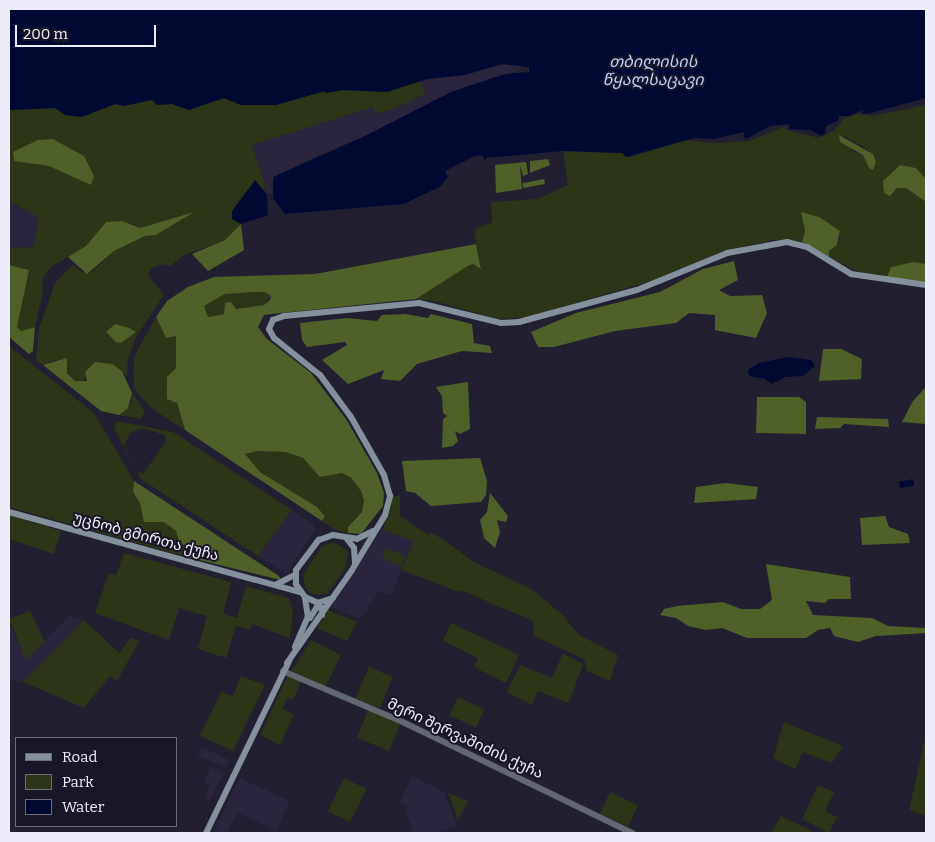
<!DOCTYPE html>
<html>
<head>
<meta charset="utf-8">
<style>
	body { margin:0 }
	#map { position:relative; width:935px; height:842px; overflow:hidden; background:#221f31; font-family:Bitter,"Noto Sans Georgian",serif }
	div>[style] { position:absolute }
	.built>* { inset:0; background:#2a253d }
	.green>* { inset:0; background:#2c3517; transform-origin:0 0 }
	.forest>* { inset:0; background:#506029; transform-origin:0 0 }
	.water>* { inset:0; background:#000931 }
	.tertiary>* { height:5.5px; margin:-2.75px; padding:0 2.75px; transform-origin:2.75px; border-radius:2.75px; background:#616870 }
	.secondary>* { height:6px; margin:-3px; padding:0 3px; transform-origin:3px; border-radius:3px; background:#84919c }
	span { translate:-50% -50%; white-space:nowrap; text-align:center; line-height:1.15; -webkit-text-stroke:4px #191627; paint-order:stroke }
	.street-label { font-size:15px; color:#efedfa }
	.water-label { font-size:16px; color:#b8d0fc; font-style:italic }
	.frame { position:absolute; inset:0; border:10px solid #efedfa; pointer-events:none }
	.legend { position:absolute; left:15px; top:737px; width:162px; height:90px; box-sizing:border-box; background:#191627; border:1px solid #6f6c7b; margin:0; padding:6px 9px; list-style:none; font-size:15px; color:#efedfa }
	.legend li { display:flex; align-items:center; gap:10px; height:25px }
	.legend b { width:25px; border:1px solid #6f6c7b }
	.scale { position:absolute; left:15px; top:25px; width:141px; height:22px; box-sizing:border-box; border:2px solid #efedfa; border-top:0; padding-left:6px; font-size:15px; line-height:18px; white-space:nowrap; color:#efedfa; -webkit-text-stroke:4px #191627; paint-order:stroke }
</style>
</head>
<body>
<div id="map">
	<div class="built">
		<i style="clip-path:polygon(512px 63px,525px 64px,517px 71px,451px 92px,365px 136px,312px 158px,271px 182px,272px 194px,268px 194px,252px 145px,373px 107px,377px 114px,393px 109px,424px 94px,420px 81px)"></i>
		<i style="clip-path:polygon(9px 201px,38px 216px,34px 247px,9px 248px)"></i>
		<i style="clip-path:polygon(292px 510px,313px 524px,315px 529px,286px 574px,258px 556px)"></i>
		<i style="clip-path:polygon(382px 529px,414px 541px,391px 596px,379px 591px,361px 619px,331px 607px)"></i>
		<i style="clip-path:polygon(69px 616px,84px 620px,23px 682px,9px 679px,9px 623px,26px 659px)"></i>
		<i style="clip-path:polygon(201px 747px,230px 760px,226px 767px,198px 756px)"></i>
		<i style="clip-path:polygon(211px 767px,223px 773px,210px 801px,205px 799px,210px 786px,203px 783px)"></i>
		<i style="clip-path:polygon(412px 776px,444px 792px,457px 826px,435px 833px,414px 833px,405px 809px,410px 807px,400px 802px)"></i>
		<i style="clip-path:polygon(239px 778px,290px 801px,276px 831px,237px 812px,227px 833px,214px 833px)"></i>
	</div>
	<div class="green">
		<i style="clip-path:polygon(evenodd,420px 81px,425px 94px,393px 109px,376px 114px,373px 107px,252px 145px,268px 194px,264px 188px,232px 219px,241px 224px,225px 240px,184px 255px,170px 266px,164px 264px,151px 268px,148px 275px,164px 295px,136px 337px,128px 359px,127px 377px,122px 371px,87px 375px,83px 382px,75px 381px,56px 360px,43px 365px,36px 361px,39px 329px,55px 283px,73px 265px,82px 272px,93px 271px,114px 251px,145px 236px,156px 235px,193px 212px,140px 228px,129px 223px,106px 222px,86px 246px,51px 267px,42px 280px,43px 292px,35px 327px,21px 331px,16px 327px,29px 270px,9px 265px,9px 248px,34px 247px,38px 217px,9px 201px,9px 110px,55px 108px,70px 115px,81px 117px,118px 103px,128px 105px,153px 99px,157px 105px,172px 104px,189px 110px,224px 98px,241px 105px,276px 105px,327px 90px,325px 93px,343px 90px,387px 92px,420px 81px,53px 139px,84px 156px,94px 176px,91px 184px,49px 166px,14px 161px,53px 139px,420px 81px,115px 324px,121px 326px,113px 339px,106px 332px,115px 324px)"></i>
		<i style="clip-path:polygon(evenodd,926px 105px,926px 179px,916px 168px,900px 165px,883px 181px,906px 188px,926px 202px,926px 264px,914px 262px,887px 277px,858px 272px,829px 257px,829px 251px,837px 244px,841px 236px,801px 212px,805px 231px,802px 242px,774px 240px,726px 250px,651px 281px,527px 317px,497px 319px,434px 301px,416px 299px,468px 266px,472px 264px,481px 269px,474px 230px,492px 222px,491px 202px,538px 199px,568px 185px,563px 151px,622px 153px,630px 157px,686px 140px,715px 143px,749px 141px,786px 126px,786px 130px,819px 138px,835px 130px,844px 118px,857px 114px,873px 116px,926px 105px,842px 135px,864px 147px,873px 154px,865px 160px,863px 155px,854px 152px,842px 135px)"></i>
		<i style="clip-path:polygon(237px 292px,265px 292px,271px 295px,264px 305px,208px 317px,204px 306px,225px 294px)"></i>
		<i style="clip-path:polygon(156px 317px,166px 338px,176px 336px,177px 403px,185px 430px,151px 408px,135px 390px,133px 371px,135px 355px)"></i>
		<i style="clip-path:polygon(9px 346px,94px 413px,134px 481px,133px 492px,140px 503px,144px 522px,164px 522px,176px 531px,187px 546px,183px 556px,9px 507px)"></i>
		<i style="clip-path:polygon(132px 393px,145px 412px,141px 419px,119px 415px,131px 404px)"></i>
		<i style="clip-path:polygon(evenodd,117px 421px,173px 432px,292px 510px,258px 556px,141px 479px,114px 428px,117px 421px,143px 428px,164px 435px,166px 441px,143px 474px,137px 471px,124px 445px,130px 433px,143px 428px)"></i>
		<i style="clip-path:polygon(258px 451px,285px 452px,303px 458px,320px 477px,342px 473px,351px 479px,361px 491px,364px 501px,362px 512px,348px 527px,348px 533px,333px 529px,322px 521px,325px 516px,317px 507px,260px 472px,247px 461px,245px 454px)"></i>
		<i style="clip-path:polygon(400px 495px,400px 516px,428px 535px,431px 532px,451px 545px,472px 561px,531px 589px,562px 614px,579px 635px,618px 655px,610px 681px,587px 671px,584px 659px,534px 636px,533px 621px,463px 591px,459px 592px,401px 570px,414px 541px,383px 530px,393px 497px)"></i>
		<i style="clip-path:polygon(9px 515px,61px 531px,54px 554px,9px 539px)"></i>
		<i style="clip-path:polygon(335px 542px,348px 552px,346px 567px,327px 594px,311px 594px,305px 588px,303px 575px,322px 546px)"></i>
		<i style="left:386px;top:548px;width:21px;height:11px;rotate:23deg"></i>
		<i style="clip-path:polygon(124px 553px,231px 582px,223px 614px,237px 618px,246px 586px,289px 598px,293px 611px,290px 638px,252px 624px,250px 630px,236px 626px,226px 658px,198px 649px,207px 616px,179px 608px,169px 640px,95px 613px,109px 573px,116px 575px)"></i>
		<i style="clip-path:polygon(328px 610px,357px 622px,347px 641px,317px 628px)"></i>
		<i style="clip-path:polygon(30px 611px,45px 642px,26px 660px,9px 619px)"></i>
		<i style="clip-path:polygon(84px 620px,119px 653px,131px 638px,139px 641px,117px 681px,110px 676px,84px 708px,23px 682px)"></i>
		<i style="clip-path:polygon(451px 623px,519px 655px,506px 683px,474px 667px,478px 658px,443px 641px)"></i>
		<i style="clip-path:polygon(311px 640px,341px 655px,326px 686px,291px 672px)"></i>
		<i style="clip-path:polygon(563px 653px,583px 664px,569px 703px,538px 691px,532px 705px,507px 692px,520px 665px,552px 678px)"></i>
		<i style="left:369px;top:667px;width:26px;height:34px;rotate:23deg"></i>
		<i style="clip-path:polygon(288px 675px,301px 681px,293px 700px,288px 698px,282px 708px,294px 715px,280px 745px,260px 735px)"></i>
		<i style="clip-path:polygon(241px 676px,265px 685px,233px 751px,200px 736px,221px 692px,233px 696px)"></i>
		<i style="left:458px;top:697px;width:29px;height:20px;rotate:25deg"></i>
		<i style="left:368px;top:710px;width:35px;height:30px;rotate:22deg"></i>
		<i style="clip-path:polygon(784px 722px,793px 726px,843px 746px,832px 763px,803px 752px,795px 769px,773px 758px)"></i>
		<i style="clip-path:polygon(926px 734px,926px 816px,909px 810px)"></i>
		<i style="left:344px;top:778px;width:25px;height:37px;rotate:26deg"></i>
		<i style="clip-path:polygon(818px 785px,834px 792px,825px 811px,837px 817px,829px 833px,802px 819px)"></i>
		<i style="left:610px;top:792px;width:31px;height:24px;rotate:25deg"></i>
		<i style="clip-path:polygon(448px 793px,468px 801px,458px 820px)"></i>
		<i style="clip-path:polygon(781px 816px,816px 833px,771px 833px)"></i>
	</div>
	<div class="forest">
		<i style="clip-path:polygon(839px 135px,873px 154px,876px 162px,873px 170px,869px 168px,863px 155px,840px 142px)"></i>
		<i style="clip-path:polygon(53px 139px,84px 156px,94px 176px,91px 185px,49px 166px,14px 161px,13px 152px,38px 140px)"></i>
		<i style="clip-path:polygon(548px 159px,550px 165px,530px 173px,530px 161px)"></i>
		<i style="clip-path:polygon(526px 162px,528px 174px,523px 176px,520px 165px,522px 189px,496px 193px,495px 165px)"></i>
		<i style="clip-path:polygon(900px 165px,916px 168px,926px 179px,926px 202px,906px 188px,897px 188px,890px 196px,884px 193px,883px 181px)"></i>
		<i style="left:544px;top:179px;width:5px;height:22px;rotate:79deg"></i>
		<i style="clip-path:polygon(194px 212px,156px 235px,145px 236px,114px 251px,87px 274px,68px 257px,86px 246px,106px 222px,122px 221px,140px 228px)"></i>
		<i style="clip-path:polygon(801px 212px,819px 217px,840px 231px,837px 245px,829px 251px,829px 257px,802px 242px,805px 231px)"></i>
		<i style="clip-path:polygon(241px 224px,244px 250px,208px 271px,192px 254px,225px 240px)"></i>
		<i style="clip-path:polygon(evenodd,476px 244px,481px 269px,473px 264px,468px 266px,416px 299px,271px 314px,264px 315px,258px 327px,267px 339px,311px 373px,346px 419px,377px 473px,384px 493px,383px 506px,361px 534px,348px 533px,348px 527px,362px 512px,364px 501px,361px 491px,351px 478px,342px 473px,320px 477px,303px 458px,285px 452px,258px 451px,245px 454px,260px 472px,317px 507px,325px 516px,322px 521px,185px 430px,177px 403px,167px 399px,167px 377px,176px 368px,176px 336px,166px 338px,156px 317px,167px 301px,188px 287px,214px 277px,315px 274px,476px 244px,254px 292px,265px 292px,271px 296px,270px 300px,264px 305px,236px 309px,231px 302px,225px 303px,224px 314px,208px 317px,204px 306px,225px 294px,254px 292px)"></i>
		<i style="clip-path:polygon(734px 261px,738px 280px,719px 290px,730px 296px,762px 295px,767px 313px,756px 338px,715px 330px,715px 315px,689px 313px,676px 323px,615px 331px,554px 347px,538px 347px,531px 332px,576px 313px,660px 292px,703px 269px)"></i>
		<i style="clip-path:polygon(914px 262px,926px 264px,926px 283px,887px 277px,891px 267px)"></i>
		<i style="clip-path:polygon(9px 265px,29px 270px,17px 327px,21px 331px,35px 327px,33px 351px,29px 354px,9px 337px)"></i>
		<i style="clip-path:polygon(405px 314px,428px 318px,431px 314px,472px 324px,474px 343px,490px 346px,492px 353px,462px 351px,417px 364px,400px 381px,381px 379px,384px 370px,348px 384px,322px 360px,347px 345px,345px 342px,307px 347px,302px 340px,300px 323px,347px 318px,377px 321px,382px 315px)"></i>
		<i style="clip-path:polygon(115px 324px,129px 328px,136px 332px,121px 343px,116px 342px,106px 332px)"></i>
		<i style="clip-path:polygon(823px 349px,841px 349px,862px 359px,861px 379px,819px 381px)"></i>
		<i style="clip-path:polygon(67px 358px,67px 373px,75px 381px,87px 381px,85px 372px,95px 362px,112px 364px,122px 371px,132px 393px,128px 408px,119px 415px,101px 411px,43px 365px)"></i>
		<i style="clip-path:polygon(468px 382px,470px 429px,460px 434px,455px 431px,458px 441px,453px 446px,442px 448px,443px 419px,447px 416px,443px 413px,442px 396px,436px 387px)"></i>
		<i style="clip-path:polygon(926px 387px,926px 424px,902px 422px,913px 401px)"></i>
		<i style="clip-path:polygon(757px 397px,799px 397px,806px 402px,806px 434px,756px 433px)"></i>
		<i style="clip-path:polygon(817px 417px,888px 419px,889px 427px,844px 424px,840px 428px,815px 429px)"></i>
		<i style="clip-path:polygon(480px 458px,487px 481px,486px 495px,481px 502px,431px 506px,415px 493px,406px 491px,402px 461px)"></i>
		<i style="clip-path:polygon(134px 481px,279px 576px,281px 580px,183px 556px,187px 546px,179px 542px,176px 531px,164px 522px,144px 522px,140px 503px,133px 492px)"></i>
		<i style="clip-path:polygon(726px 483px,758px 487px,756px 499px,694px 503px,696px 487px)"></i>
		<i style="clip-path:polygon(490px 493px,508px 516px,506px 522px,497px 520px,500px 532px,495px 548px,484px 538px,480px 520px,487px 512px)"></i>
		<i style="clip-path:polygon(885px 516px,889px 527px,908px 534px,910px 543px,862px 545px,860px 518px)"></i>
		<i style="clip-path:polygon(766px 564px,850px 577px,851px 599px,829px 599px,825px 603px,806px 601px,813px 615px,872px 618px,888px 626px,926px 628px,926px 633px,876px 636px,858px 642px,834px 636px,830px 628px,818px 630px,806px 638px,747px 638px,722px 628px,706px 630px,688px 626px,676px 618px,660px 615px,664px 609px,677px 606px,723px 602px,741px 609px,760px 609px,772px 600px)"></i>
	</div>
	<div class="water">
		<i style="clip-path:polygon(9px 9px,926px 9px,926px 98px,867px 114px,862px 113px,863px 110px,849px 116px,835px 116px,839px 117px,839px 120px,826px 126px,825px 134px,821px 136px,811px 130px,789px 129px,789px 124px,770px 126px,748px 138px,744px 138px,744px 132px,714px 139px,694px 138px,626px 157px,622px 153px,563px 151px,486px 158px,485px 162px,482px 155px,475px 156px,445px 171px,448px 177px,441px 186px,404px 204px,285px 214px,273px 198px,273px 177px,365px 136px,451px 92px,505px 74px,529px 72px,529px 67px,502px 64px,465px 75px,427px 79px,387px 92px,343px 90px,324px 93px,325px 91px,276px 105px,241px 105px,224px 98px,189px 110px,172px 104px,157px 105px,152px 100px,124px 106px,115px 104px,82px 117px,65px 115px,55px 108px,9px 110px)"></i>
		<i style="clip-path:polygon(255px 180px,267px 195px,268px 215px,241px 224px,232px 219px,232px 211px)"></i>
		<i style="clip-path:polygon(788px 357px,811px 360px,815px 366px,803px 376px,785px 377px,772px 384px,765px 379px,749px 376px,748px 370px,759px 363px)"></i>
		<i style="clip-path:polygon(913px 479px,914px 486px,900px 488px,899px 482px)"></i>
	</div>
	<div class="tertiary">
		<i style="left:283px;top:671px;width:130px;rotate:23deg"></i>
		<i style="left:403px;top:722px;width:255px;rotate:25.8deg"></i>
	</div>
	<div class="secondary">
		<i style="left:9px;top:512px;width:301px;rotate:15.4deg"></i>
		<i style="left:347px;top:539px;width:11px;rotate:52deg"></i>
		<i style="left:354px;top:548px;width:16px;rotate:86deg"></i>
		<i style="left:277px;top:584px;width:20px;rotate:-27deg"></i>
		<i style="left:333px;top:598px;width:16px;rotate:162deg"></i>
		<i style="left:318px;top:603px;width:14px;rotate:-155deg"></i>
		<i style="left:305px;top:597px;width:16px;rotate:-125deg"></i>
		<i style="left:296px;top:584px;width:14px;rotate:-90deg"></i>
		<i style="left:296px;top:570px;width:38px;rotate:-53deg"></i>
		<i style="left:319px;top:540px;width:15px;rotate:-20deg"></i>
		<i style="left:333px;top:535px;width:24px;rotate:9deg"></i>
		<i style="left:357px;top:539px;width:18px;rotate:-27deg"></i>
		<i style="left:310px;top:618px;width:13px;rotate:-58deg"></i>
		<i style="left:317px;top:607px;width:5px;rotate:11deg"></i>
		<i style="left:322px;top:608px;width:7px;rotate:90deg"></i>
		<i style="left:295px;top:647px;width:33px;rotate:-67deg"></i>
		<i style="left:308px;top:617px;width:20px;rotate:-99deg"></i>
		<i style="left:287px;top:663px;width:113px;rotate:-55deg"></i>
		<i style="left:352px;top:570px;width:64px;rotate:-59deg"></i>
		<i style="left:385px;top:515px;width:20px;rotate:-75deg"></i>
		<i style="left:390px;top:496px;width:22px;rotate:-106deg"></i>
		<i style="left:384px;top:475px;width:67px;rotate:-119.6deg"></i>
		<i style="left:351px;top:417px;width:52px;rotate:-126.4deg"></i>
		<i style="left:320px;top:375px;width:59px;rotate:-141.2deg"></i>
		<i style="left:274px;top:338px;width:10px;rotate:-119deg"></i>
		<i style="left:269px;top:329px;width:10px;rotate:-66deg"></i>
		<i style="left:273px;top:320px;width:12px;rotate:-20deg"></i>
		<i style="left:284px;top:316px;width:136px;rotate:-5.5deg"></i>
		<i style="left:419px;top:303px;width:84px;rotate:13.7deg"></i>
		<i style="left:501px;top:323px;width:18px;rotate:-3deg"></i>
		<i style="left:519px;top:322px;width:122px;rotate:-15.2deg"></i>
		<i style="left:637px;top:290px;width:97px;rotate:-22.3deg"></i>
		<i style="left:727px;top:253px;width:61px;rotate:-10.4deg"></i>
		<i style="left:787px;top:242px;width:21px;rotate:14deg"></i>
		<i style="left:807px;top:247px;width:52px;rotate:31.5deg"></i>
		<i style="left:851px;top:274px;width:76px;rotate:8.3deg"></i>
		<i style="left:206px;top:833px;width:191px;rotate:-64.2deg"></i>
	</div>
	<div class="street-label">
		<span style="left:146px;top:537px;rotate:15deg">უცნობ გმირთა ქუჩა</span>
		<span style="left:465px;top:739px;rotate:25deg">მერი შერვაშიძის ქუჩა</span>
	</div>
	<div class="water-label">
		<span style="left:653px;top:71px">თბილისის<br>წყალსაცავი</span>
	</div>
	<div class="frame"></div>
	<ul class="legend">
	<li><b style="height:6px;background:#84919c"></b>Road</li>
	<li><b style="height:14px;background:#2c3517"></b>Park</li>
	<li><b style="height:14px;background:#000931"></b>Water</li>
	</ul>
	<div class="scale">200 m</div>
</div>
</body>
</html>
